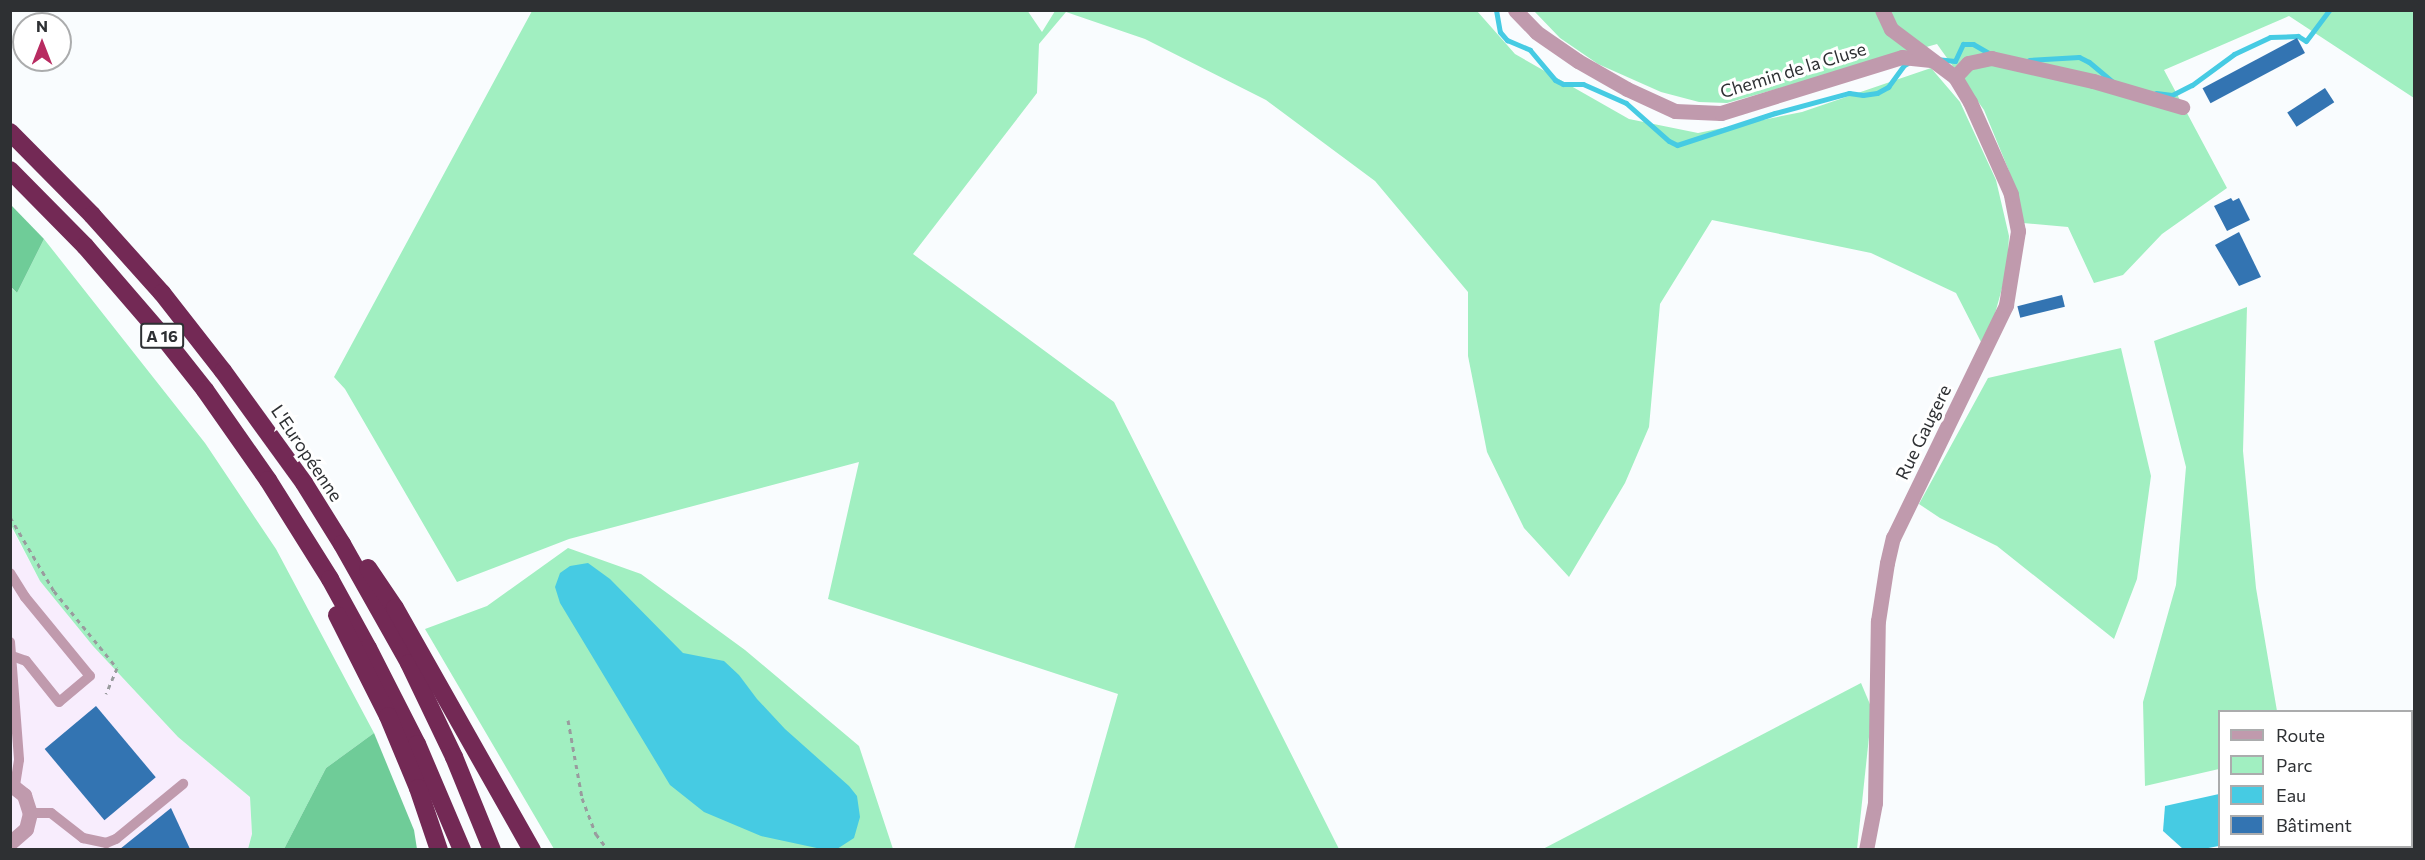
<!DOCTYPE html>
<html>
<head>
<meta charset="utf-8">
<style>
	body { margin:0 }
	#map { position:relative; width:2425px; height:860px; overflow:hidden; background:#f9fcfe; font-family:Commissioner,sans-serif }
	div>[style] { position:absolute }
	.commercial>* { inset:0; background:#f8edfd }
	.green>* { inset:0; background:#a1efc1 }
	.forest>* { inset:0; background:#6fcc98 }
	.water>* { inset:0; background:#46cbe3 }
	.stream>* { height:5px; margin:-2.5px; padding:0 2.5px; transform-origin:2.5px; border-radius:2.5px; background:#46cbe3 }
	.building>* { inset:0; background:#3374b2; transform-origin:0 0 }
	.path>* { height:3px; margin-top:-1.5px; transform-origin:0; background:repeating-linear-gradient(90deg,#999b9e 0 4.5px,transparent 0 9px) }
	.lane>* { height:10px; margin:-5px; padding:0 5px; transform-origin:5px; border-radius:5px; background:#c09aad }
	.street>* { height:15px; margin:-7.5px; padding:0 7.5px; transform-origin:7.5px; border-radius:7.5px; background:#c09aad }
	.highway>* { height:18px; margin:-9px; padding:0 9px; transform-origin:9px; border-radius:9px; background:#732955 }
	span { translate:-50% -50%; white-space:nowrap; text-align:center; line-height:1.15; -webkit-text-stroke:6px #fff; paint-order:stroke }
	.shield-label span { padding:2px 4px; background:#fff; border:2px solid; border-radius:4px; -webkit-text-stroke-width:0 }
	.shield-label { font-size:16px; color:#2e3033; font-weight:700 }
	.street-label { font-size:18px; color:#2e3033 }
	.frame { position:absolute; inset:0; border:12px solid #2e3033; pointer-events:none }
	.legend { position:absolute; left:2218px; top:710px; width:195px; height:138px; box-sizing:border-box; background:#fff; border:2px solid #abacad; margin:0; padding:8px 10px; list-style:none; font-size:18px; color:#2e3033 }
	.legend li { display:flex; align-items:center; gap:12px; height:30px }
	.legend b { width:30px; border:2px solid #abacad }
	.north { position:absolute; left:12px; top:12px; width:60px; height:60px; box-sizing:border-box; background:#fff; border:2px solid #abacad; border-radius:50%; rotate:0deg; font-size:16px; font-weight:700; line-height:24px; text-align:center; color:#2e3033 }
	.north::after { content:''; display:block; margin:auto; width:21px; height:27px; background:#b82b61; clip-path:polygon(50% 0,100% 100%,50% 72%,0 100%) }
</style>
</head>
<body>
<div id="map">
	<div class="commercial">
		<i style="clip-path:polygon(10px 525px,40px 581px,93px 646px,178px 737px,250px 797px,252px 834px,248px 849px,11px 849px)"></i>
	</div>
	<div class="green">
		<i style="clip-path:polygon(1027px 10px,1042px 32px,1055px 11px,1477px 11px,1515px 54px,1629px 119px,1698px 133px,1802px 112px,1931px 68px,1960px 102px,1996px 180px,2009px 236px,2007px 270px,1993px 321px,1981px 342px,1956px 293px,1871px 253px,1712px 220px,1660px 304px,1649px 427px,1625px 483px,1569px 577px,1524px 528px,1487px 452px,1468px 356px,1468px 292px,1375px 181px,1266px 100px,1145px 39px,1066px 12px,1039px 44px,1037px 93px,913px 254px,1114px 402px,1339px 849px,1074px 849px,1118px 694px,828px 599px,859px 462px,569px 539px,457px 582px,345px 389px,334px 377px,532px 11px)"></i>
		<i style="clip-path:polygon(1534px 11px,2414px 11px,2414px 98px,2289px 16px,2164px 70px,2227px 188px,2162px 234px,2123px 275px,2094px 283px,2068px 227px,2023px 223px,2009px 171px,1984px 110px,1937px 44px,1727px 103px,1699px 102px,1661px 92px,1598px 64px,1560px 38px)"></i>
		<i style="clip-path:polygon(44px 239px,205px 443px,276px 549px,374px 733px,326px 768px,284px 849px,248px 849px,252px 834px,250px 797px,178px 737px,93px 646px,40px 581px,11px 525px,10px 287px,17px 293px)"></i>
		<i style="clip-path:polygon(2247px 307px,2243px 451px,2256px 588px,2277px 711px,2220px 712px,2219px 769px,2145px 786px,2143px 702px,2176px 585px,2186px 467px,2154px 341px)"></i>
		<i style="clip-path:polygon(2121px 348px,2151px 476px,2137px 579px,2114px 639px,1997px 546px,1940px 518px,1919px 504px,1988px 378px)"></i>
		<i style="clip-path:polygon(568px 548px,641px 574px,745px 650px,859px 746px,893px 849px,554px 849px,425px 629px,487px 606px)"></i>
		<i style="clip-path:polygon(1861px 683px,1872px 709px,1857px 849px,1541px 850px)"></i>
	</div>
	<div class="forest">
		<i style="clip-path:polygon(11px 205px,44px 239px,17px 293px,11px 287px)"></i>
		<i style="clip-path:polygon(374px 733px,414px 830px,417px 849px,284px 849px,326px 768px)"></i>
	</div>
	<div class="water">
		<i style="clip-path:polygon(588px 563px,610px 579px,683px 653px,724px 661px,739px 675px,757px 699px,785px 729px,849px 786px,857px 796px,860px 817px,854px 838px,837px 849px,826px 850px,761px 836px,704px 812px,670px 785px,560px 603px,555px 587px,560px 573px,570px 566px)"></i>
		<i style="clip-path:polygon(2219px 794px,2219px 846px,2203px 849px,2183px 849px,2163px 831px,2165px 806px)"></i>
	</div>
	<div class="stream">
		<i style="left:1496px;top:10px;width:22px;rotate:80deg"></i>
		<i style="left:1500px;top:32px;width:11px;rotate:49deg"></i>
		<i style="left:1507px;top:40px;width:25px;rotate:23deg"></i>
		<i style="left:1530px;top:50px;width:39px;rotate:50deg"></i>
		<i style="left:1555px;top:80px;width:9px;rotate:27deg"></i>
		<i style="left:1563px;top:84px;width:20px"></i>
		<i style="left:1583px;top:84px;width:47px;rotate:23.8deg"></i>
		<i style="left:1626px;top:103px;width:57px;rotate:41.5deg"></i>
		<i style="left:1669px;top:141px;width:9px;rotate:27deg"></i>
		<i style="left:1677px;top:145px;width:103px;rotate:-18.1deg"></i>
		<i style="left:1775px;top:113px;width:77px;rotate:-15.1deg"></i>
		<i style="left:1849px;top:93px;width:14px;rotate:8deg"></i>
		<i style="left:1863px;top:95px;width:14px;rotate:-8deg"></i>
		<i style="left:1877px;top:93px;width:13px;rotate:-29deg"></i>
		<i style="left:1888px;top:87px;width:27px;rotate:-54deg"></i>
		<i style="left:1904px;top:65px;width:4px;rotate:-27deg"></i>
		<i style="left:1936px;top:59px;width:19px;rotate:6deg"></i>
		<i style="left:1955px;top:61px;width:19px;rotate:-65deg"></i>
		<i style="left:1963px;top:44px;width:10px"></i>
		<i style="left:1973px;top:44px;width:20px;rotate:30deg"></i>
		<i style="left:2029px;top:60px;width:50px;rotate:-3.4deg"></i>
		<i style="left:2079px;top:57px;width:11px;rotate:27deg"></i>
		<i style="left:2089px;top:62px;width:31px;rotate:40deg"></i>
		<i style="left:2156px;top:93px;width:16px;rotate:7deg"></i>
		<i style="left:2172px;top:95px;width:22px;rotate:-27deg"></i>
		<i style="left:2192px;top:85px;width:52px;rotate:-36.4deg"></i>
		<i style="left:2234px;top:54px;width:40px;rotate:-25deg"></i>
		<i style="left:2270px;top:37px;width:28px;rotate:-2deg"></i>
		<i style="left:2298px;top:36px;width:9px;rotate:32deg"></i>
		<i style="left:2306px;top:41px;width:39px;rotate:-53deg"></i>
	</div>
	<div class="building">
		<i style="left:2297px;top:38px;width:17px;height:107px;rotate:62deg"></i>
		<i style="left:2325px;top:88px;width:17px;height:45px;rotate:57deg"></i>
		<i style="clip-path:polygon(2231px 198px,2233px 201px,2239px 198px,2250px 220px,2227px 231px,2214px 206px)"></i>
		<i style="clip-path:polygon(2239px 232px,2261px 277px,2239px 286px,2215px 245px)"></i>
		<i style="left:2062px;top:295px;width:12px;height:46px;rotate:76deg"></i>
		<i style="left:96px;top:706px;width:93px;height:67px;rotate:50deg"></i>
		<i style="clip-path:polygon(171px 808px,190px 849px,120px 849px)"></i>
	</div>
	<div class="path">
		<i style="left:10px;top:517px;width:86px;rotate:59.3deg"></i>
		<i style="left:54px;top:591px;width:99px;rotate:50.7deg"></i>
		<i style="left:117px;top:668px;width:28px;rotate:113deg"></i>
		<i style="left:568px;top:720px;width:79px;rotate:79.8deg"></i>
		<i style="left:582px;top:798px;width:39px;rotate:69deg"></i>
		<i style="left:596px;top:834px;width:20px;rotate:53deg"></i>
	</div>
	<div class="lane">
		<i style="left:10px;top:573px;width:28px;rotate:58deg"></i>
		<i style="left:25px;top:597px;width:102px;rotate:50.6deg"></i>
		<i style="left:90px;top:676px;width:40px;rotate:140deg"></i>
		<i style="left:59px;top:702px;width:53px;rotate:-128.8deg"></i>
		<i style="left:26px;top:661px;width:15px;rotate:-160deg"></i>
		<i style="left:10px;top:642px;width:118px;rotate:85.6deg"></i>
		<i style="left:19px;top:760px;width:26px;rotate:99deg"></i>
		<i style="left:30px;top:813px;width:21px"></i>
		<i style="left:51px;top:813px;width:41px;rotate:38deg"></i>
		<i style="left:83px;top:838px;width:24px;rotate:12deg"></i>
		<i style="left:106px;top:843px;width:11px;rotate:-22deg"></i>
		<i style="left:116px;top:839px;width:87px;rotate:-39.4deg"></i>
	</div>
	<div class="street">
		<i style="left:1515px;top:10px;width:30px;rotate:46deg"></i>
		<i style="left:1536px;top:32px;width:51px;rotate:34.6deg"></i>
		<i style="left:1578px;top:61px;width:56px;rotate:29.7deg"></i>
		<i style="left:1627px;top:89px;width:53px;rotate:24.6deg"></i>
		<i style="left:1675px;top:111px;width:46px;rotate:2.5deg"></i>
		<i style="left:1721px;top:113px;width:189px;rotate:-17.2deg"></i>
		<i style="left:1902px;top:57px;width:29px;rotate:6deg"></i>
		<i style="left:1955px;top:77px;width:19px;rotate:-47deg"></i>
		<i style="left:1968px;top:63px;width:24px;rotate:-12deg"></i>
		<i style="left:1991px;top:58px;width:105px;rotate:12.7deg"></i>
		<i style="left:2093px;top:81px;width:93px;rotate:16.3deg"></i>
		<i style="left:10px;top:784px;width:18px;rotate:38deg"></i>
		<i style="left:24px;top:795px;width:19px;rotate:72deg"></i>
		<i style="left:30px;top:813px;width:16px;rotate:104deg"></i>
		<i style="left:26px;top:829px;width:21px;rotate:139deg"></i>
		<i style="left:2412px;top:802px;width:3px;rotate:-45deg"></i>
		<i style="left:1866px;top:850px;width:48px;rotate:-79.2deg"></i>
		<i style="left:1875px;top:803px;width:182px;rotate:-89.1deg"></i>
		<i style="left:1878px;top:621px;width:59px;rotate:-81.2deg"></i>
		<i style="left:1887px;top:563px;width:26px;rotate:-77deg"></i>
		<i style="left:1893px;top:538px;width:259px;rotate:-64.1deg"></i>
		<i style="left:2006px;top:305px;width:75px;rotate:-80.8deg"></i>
		<i style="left:2018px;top:231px;width:38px;rotate:-101deg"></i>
		<i style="left:2011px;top:194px;width:101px;rotate:-114deg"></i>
		<i style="left:1970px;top:102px;width:29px;rotate:-121deg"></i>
		<i style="left:1955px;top:77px;width:80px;rotate:-143.1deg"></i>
		<i style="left:1891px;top:29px;width:21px;rotate:-115deg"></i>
		<i style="left:2282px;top:850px;width:8px;rotate:-30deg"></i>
	</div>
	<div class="highway">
		<i style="left:10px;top:132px;width:117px;rotate:45.3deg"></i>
		<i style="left:92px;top:215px;width:105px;rotate:48.1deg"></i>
		<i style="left:162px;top:293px;width:99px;rotate:52deg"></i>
		<i style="left:223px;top:371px;width:138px;rotate:54.1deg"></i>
		<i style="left:304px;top:483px;width:72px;rotate:58.1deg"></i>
		<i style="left:342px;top:544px;width:137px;rotate:60.6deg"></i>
		<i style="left:409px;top:663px;width:104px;rotate:64.4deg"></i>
		<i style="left:454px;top:757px;width:100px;rotate:67.8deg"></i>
		<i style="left:10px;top:170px;width:107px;rotate:45.4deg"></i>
		<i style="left:85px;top:246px;width:115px;rotate:49.2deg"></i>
		<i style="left:160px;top:333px;width:73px;rotate:51.7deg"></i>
		<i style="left:205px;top:390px;width:110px;rotate:55deg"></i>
		<i style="left:268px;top:480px;width:117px;rotate:57.9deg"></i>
		<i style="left:330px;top:579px;width:79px;rotate:61.2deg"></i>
		<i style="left:368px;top:648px;width:108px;rotate:63deg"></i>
		<i style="left:417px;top:744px;width:115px;rotate:67deg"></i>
		<i style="left:368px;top:568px;width:48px;rotate:56deg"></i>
		<i style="left:395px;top:608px;width:278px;rotate:60.5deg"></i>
		<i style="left:337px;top:615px;width:113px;rotate:63.2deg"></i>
		<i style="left:388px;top:716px;width:78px;rotate:67.4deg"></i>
		<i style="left:418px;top:788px;width:65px;rotate:71.3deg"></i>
	</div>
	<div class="shield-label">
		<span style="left:162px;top:336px">A 16</span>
	</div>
	<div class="street-label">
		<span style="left:1793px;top:70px;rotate:-17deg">Chemin de la Cluse</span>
		<span style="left:1923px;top:432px;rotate:-64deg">Rue Gaugere</span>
		<span style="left:307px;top:453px;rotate:56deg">L'Européenne</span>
	</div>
	<div class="frame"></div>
	<ul class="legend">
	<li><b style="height:8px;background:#c09aad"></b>Route</li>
	<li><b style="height:16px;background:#a1efc1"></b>Parc</li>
	<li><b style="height:16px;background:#46cbe3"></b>Eau</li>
	<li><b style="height:16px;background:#3374b2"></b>Bâtiment</li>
	</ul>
	<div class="north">N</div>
</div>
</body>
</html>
